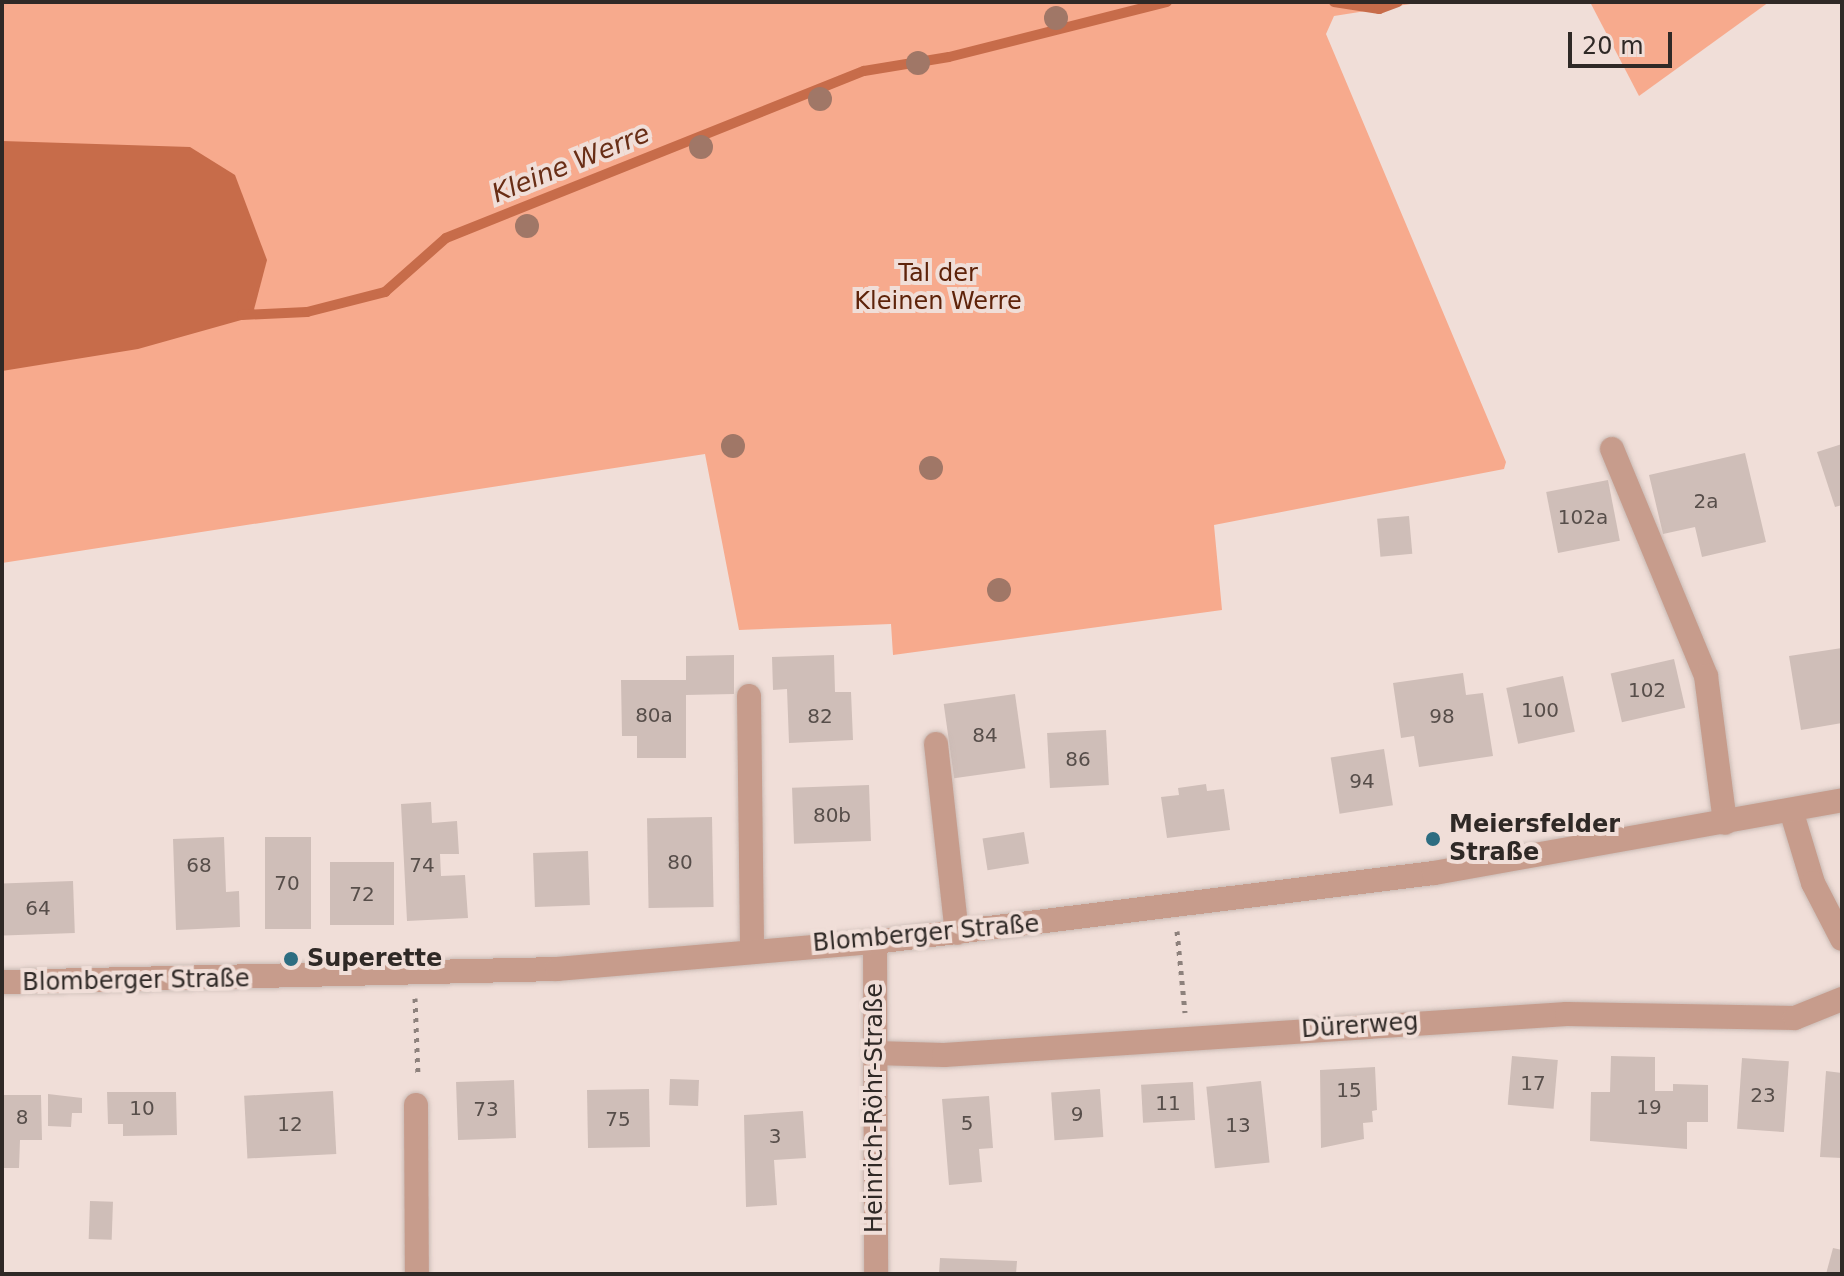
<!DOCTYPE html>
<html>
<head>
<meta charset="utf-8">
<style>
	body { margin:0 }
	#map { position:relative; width:1844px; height:1276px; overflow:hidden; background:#f0ded8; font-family:"DejaVu Sans",sans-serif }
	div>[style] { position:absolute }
	.green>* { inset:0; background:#f7aa8d }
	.water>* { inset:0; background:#c76c4a }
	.stream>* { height:10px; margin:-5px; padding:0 5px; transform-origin:5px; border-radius:5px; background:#c76c4a }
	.building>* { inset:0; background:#cfbeb8; transform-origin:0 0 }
	.path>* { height:5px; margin-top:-2.5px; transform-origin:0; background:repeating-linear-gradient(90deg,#8d817c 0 4px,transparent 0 10px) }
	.roads { filter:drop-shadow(0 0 2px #c9bab4) drop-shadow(0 0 2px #c9bab4) }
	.minor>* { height:24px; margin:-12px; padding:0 12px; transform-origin:12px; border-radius:12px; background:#c79c8c }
	.trees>* { width:24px; height:24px; margin:-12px; border-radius:50%; background:#a07767 }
	.dots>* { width:22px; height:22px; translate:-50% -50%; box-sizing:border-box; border:4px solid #f0ded8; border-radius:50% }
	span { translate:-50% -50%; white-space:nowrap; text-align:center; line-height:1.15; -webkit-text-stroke:8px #f0ded8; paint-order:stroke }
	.number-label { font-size:20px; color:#574e4a }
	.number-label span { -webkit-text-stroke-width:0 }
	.park-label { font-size:24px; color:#5e230a }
	.poi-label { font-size:24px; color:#2f2926; font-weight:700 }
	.left { translate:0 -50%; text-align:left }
	.street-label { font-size:24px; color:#2f2926 }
	.water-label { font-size:26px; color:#692e16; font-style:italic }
	.frame { position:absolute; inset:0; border:4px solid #2f2926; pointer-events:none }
	.scale { position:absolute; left:1568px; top:32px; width:104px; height:36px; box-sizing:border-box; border:4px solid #2f2926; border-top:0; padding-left:10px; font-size:24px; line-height:28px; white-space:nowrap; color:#2f2926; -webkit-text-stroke:6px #f0ded8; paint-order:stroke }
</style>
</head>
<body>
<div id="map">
	<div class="green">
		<i style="clip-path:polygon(2px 2px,1423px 2px,1334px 16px,1326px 34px,1506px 462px,1504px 469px,1214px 525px,1222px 610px,893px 655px,891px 624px,739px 630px,705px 454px,2px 563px)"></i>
		<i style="clip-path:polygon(1590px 2px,1769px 2px,1639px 96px)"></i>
	</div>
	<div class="water">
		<i style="clip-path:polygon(2px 141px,190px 147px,235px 175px,267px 260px,252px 317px,138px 349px,2px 371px)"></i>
	</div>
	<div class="stream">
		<i style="left:1334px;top:2px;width:46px;rotate:8.8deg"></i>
		<i style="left:1379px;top:9px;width:20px;rotate:-20deg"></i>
		<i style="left:242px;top:315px;width:65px;rotate:-2.6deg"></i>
		<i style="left:307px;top:312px;width:81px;rotate:-14.4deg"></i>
		<i style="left:385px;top:292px;width:81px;rotate:-41.5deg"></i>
		<i style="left:446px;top:238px;width:450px;rotate:-21.8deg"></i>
		<i style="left:864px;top:71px;width:86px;rotate:-9.4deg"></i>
		<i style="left:949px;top:57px;width:225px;rotate:-14.2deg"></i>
	</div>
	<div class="building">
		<i style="clip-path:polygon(1842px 444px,1842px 505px,1835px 507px,1817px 452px)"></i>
		<i style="clip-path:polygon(1745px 453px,1766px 542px,1702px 557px,1695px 527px,1663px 534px,1649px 475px)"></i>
		<i style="left:1608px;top:480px;width:62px;height:63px;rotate:79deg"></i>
		<i style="left:1409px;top:516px;width:38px;height:32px;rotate:85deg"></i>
		<i style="clip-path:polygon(1842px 648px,1842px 723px,1801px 730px,1789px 656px)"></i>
		<i style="clip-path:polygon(734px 655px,734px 694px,686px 695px,686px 758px,637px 758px,637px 736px,622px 736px,621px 680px,686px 680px,686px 656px)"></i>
		<i style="clip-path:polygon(834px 655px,835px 692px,851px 692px,853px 740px,789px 743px,787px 689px,773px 690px,772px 657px)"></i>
		<i style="left:1674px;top:659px;width:50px;height:65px;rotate:77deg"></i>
		<i style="clip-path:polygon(1463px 673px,1466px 695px,1483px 693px,1493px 756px,1419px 767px,1414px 736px,1401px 738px,1393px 683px)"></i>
		<i style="left:1563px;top:676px;width:57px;height:58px;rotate:78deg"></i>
		<i style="left:1015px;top:694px;width:75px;height:72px;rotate:82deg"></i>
		<i style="left:1106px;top:730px;width:55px;height:59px;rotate:87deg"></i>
		<i style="left:1384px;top:749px;width:57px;height:54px;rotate:81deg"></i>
		<i style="clip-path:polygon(1206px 784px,1207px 791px,1224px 789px,1230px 830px,1167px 838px,1161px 797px,1179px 795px,1178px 788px)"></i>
		<i style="left:869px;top:785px;width:56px;height:77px;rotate:88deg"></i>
		<i style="clip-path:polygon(431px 802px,432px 823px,457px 821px,459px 854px,440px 854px,441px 876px,465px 875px,468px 918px,407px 921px,401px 804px)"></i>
		<i style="left:712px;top:817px;width:90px;height:65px;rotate:89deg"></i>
		<i style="left:1024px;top:832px;width:32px;height:42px;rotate:81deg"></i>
		<i style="clip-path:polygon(224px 837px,226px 892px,239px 891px,240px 927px,176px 930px,173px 839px)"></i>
		<i style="left:265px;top:837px;width:46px;height:92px"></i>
		<i style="left:588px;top:851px;width:54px;height:55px;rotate:88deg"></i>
		<i style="left:330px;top:862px;width:64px;height:63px"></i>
		<i style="left:73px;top:881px;width:52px;height:71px;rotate:88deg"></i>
		<i style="left:1512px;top:1056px;width:46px;height:49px;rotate:5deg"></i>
		<i style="clip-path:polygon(1611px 1056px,1655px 1057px,1655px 1091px,1673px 1091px,1673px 1084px,1708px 1085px,1708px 1122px,1687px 1122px,1687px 1149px,1590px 1141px,1591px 1092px,1610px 1092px)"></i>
		<i style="left:1742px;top:1058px;width:47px;height:71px;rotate:4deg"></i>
		<i style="clip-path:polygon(1375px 1067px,1377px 1110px,1372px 1111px,1373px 1122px,1363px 1123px,1364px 1139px,1321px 1148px,1320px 1070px)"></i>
		<i style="clip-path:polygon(1826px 1071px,1842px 1073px,1842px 1158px,1820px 1157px)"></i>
		<i style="left:670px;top:1079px;width:29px;height:26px;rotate:2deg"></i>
		<i style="left:514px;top:1080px;width:58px;height:58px;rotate:88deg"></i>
		<i style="left:1261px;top:1081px;width:82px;height:55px;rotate:84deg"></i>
		<i style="left:1193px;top:1082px;width:38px;height:52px;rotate:87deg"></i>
		<i style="left:649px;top:1089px;width:58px;height:62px;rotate:89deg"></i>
		<i style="left:1100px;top:1089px;width:48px;height:49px;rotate:86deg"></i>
		<i style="left:333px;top:1091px;width:63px;height:89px;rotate:87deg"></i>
		<i style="clip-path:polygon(107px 1092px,176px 1092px,177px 1135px,123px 1136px,123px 1124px,108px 1124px)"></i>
		<i style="clip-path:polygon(48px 1094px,82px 1098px,82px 1113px,72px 1113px,71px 1127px,48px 1126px)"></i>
		<i style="clip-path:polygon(2px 1095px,41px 1095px,42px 1140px,20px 1140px,19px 1168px,2px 1168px)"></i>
		<i style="clip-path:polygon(989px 1096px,993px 1148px,979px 1149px,982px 1182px,949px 1185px,942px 1099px)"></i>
		<i style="clip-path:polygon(803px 1111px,806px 1158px,774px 1160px,777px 1205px,746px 1207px,744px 1115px)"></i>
		<i style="left:90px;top:1201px;width:23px;height:38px;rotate:2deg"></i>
		<i style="clip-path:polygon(1833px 1248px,1842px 1250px,1842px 1274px,1826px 1274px)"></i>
		<i style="clip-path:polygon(940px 1258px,1017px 1261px,1016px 1274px,939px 1274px)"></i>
	</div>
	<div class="path">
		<i style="left:1177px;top:931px;width:82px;rotate:84.4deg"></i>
		<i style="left:415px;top:998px;width:78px;rotate:87.8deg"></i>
	</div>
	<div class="roads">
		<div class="minor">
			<i style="left:1612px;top:449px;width:246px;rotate:67.5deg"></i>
			<i style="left:1706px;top:676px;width:148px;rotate:82.6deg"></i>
			<i style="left:749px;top:696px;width:253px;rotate:89.3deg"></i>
			<i style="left:936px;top:744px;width:190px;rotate:83.7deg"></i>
			<i style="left:1791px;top:810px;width:76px;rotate:73.2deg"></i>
			<i style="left:1813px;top:883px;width:63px;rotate:62.6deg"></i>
			<i style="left:875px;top:942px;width:332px;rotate:89.8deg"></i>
			<i style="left:2px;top:982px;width:555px;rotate:-1.34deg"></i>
			<i style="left:557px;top:969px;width:319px;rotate:-4.9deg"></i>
			<i style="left:875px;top:942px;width:563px;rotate:-7.04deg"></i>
			<i style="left:1434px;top:873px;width:414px;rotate:-10.1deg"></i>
			<i style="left:875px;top:1053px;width:69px;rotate:1.7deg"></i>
			<i style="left:944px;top:1055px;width:624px;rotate:-3.77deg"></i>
			<i style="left:1567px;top:1014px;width:228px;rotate:1deg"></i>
			<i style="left:1795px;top:1018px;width:51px;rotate:-22deg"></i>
			<i style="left:416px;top:1105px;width:169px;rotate:89.7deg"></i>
		</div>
	</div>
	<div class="trees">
		<i style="left:1056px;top:18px"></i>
		<i style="left:918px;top:63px"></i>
		<i style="left:820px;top:99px"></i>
		<i style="left:701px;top:147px"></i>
		<i style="left:527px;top:226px"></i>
		<i style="left:733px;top:446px"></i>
		<i style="left:931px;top:468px"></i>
		<i style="left:999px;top:590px"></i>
	</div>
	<div class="dots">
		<i style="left:1433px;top:839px;background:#2d6d81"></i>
		<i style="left:291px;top:959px;background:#2d6d81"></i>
	</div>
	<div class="number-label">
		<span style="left:1706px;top:501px">2a</span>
		<span style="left:1583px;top:517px">102a</span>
		<span style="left:1647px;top:690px">102</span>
		<span style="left:1540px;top:710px">100</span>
		<span style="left:654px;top:715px">80a</span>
		<span style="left:820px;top:716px">82</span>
		<span style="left:1442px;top:716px">98</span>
		<span style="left:985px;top:735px">84</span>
		<span style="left:1078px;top:759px">86</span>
		<span style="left:1362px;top:781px">94</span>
		<span style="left:832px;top:815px">80b</span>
		<span style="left:680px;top:862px">80</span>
		<span style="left:199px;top:865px">68</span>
		<span style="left:422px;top:865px">74</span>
		<span style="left:287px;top:883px">70</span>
		<span style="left:362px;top:894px">72</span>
		<span style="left:38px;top:908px">64</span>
		<span style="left:1533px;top:1083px">17</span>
		<span style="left:1349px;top:1090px">15</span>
		<span style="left:1763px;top:1095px">23</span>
		<span style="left:1168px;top:1103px">11</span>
		<span style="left:1649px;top:1107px">19</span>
		<span style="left:142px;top:1108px">10</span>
		<span style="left:486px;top:1109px">73</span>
		<span style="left:1077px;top:1114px">9</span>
		<span style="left:22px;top:1117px">8</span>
		<span style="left:618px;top:1119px">75</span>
		<span style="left:967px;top:1123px">5</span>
		<span style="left:290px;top:1124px">12</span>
		<span style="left:1238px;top:1125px">13</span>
		<span style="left:775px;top:1136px">3</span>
	</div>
	<div class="park-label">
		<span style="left:938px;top:288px">Tal der<br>Kleinen Werre</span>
	</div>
	<div class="poi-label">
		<span class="left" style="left:1449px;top:839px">Meiersfelder<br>Straße</span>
		<span class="left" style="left:307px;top:959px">Superette</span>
	</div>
	<div class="street-label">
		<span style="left:926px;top:934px;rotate:-5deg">Blomberger Straße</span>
		<span style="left:136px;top:981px;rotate:-1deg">Blomberger Straße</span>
		<span style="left:1360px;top:1026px;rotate:-4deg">Dürerweg</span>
		<span style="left:875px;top:1108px;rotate:-90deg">Heinrich-Röhr-Straße</span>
	</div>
	<div class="water-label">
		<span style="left:571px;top:164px;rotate:-22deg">Kleine Werre</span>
	</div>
	<div class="frame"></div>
	<div class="scale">20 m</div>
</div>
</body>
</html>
